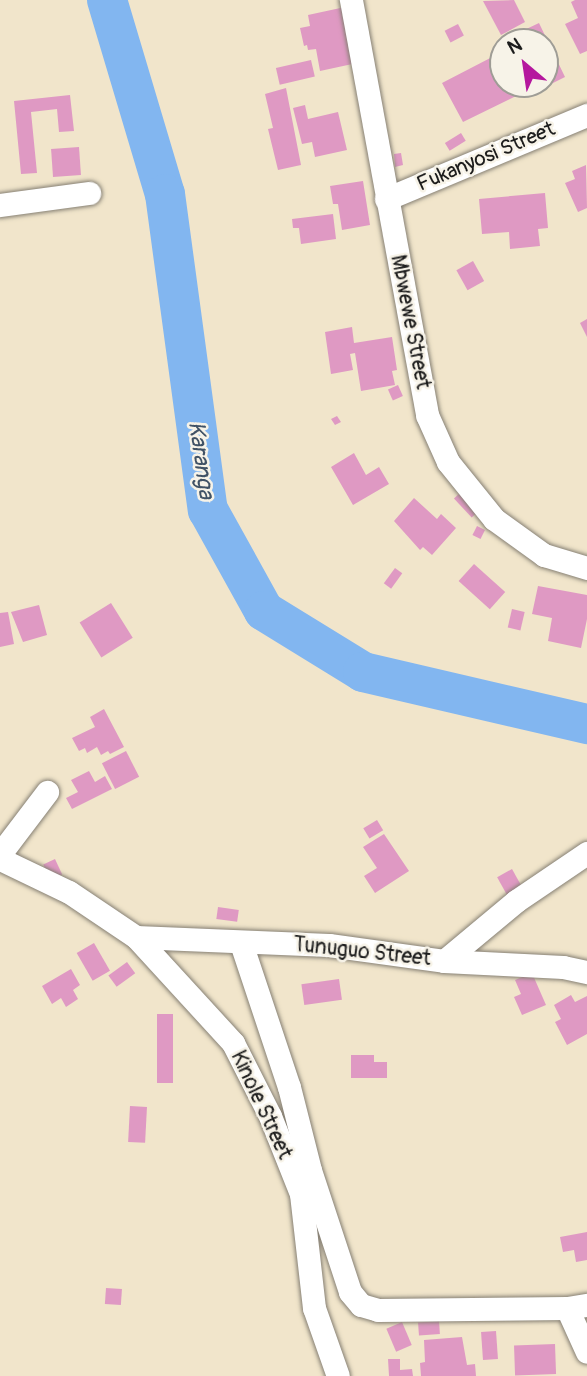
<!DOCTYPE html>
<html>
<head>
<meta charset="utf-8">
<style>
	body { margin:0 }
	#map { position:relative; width:587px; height:1376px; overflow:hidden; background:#f1e5cb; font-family:Pangolin,sans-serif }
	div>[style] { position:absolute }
	.river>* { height:40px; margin:-20px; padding:0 20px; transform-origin:20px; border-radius:20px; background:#82b6f0 }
	.building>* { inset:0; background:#df99c3; transform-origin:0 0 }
	.roads { filter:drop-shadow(0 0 2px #868074) drop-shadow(0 0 2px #868074) }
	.minor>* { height:23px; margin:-11.5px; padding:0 11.5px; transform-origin:11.5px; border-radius:11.5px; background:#fff }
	span { translate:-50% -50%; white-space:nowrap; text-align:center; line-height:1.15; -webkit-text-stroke:5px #f7f3e8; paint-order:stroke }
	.street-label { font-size:21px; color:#1c1c1c }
	.water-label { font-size:23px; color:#405266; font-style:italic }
	.north { position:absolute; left:489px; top:28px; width:70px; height:70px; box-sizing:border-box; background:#f7f3e8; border:2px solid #9f9d96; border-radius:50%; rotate:331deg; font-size:19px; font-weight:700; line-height:28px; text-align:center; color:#1c1c1c }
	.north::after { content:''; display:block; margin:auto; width:24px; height:32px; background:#b5179e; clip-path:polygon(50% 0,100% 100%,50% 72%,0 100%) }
</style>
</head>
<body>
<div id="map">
	<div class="river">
		<i style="left:107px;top:0;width:202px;rotate:73.4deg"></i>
		<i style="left:165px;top:194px;width:319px;rotate:82.3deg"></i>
		<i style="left:208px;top:510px;width:115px;rotate:61deg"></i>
		<i style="left:264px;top:611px;width:116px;rotate:31.6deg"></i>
		<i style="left:363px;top:672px;width:230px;rotate:13.1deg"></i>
	</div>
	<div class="building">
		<i style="clip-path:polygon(514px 0,525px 22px,501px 35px,483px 1px)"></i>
		<i style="clip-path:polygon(575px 0,587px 0,587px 51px,580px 54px,565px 24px,578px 18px,571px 2px)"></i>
		<i style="clip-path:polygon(345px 7px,357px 63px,320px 71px,316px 49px,308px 50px,307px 45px,304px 46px,300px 28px,310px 26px,308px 15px)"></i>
		<i style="clip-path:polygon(539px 23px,565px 77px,525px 97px,519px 84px,545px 84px,545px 42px,503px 42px,503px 51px,499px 42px)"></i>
		<i style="left:458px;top:24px;width:13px;height:15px;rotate:63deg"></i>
		<i style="clip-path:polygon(498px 54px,503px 64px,503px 84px,512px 84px,518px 95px,463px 122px,442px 83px)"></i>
		<i style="left:311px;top:60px;width:17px;height:36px;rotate:77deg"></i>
		<i style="clip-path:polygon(286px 88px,301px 165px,278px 170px,268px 129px,273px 128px,265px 94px)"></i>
		<i style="clip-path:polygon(70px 95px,74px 131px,59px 132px,57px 109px,31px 112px,37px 173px,21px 174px,14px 101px)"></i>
		<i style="clip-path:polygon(305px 105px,308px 119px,338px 112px,347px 150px,315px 157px,312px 142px,302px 144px,293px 108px)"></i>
		<i style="left:461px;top:133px;width:9px;height:19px;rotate:58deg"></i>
		<i style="left:79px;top:147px;width:28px;height:28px;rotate:86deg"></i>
		<i style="clip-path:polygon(401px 153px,403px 165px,395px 167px,394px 154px)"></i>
		<i style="clip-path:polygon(586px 165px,587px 208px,578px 212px,565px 183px,575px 179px,572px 171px)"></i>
		<i style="clip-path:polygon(363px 181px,370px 225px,342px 230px,338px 204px,333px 204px,330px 186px)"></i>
		<i style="clip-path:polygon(545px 193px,548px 228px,538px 229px,540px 246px,510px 249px,509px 232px,482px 234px,479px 199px)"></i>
		<i style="clip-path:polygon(333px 214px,336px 239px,301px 244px,299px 228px,293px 228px,292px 219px)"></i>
		<i style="left:473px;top:261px;width:23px;height:19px;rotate:61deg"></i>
		<i style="clip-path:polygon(587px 319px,587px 337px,580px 323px)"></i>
		<i style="clip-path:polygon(352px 327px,354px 343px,392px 337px,397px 370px,392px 371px,395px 385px,361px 391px,355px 353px,350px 354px,353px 370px,331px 374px,325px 332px)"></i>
		<i style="left:398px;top:385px;width:12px;height:11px;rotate:66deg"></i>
		<i style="clip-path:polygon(337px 416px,341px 422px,335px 425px,331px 419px)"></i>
		<i style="clip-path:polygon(354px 453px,366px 475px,379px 467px,389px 484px,353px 505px,331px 467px)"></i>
		<i style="left:462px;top:491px;width:26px;height:11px;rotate:47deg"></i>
		<i style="clip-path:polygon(414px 498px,437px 519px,441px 514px,456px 528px,432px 555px,423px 547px,420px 550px,394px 521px)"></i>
		<i style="left:477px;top:526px;width:9px;height:10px;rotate:27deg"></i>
		<i style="left:474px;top:564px;width:42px;height:23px;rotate:42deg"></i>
		<i style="left:395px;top:568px;width:9px;height:19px;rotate:36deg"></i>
		<i style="clip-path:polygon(538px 586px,587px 595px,587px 619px,581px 648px,548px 641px,552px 618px,532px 614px)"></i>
		<i style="left:111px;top:603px;width:41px;height:37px;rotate:58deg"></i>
		<i style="clip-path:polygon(39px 605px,47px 635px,23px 642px,11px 612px)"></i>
		<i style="left:512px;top:609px;width:13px;height:19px;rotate:13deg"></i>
		<i style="clip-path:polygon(8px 612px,14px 644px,0 647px,0 613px)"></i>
		<i style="clip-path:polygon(104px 709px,124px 747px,110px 754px,108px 751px,101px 755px,97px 747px,87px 753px,85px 748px,79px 751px,72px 738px,95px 727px,90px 717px)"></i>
		<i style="left:126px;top:751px;width:29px;height:27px;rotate:63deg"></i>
		<i style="clip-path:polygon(89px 771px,95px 782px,105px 776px,112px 789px,72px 809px,66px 798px,78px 792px,71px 780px)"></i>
		<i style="left:377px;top:820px;width:12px;height:16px;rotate:59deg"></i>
		<i style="clip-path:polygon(384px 834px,409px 871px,375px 893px,364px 876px,377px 868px,363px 847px)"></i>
		<i style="left:55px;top:859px;width:17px;height:13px;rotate:65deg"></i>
		<i style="left:512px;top:869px;width:23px;height:17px;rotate:61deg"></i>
		<i style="left:218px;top:907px;width:21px;height:12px;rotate:8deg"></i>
		<i style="left:94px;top:943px;width:32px;height:20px;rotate:60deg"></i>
		<i style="left:127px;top:962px;width:14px;height:23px;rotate:54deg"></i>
		<i style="clip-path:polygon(71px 969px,80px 985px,73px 990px,78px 999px,66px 1007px,61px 998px,52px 1004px,42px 986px)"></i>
		<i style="clip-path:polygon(532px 973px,546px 1005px,522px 1015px,514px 997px,521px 994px,515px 980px)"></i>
		<i style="left:339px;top:979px;width:21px;height:38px;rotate:82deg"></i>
		<i style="clip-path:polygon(571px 995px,575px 1002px,587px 996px,587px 1034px,567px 1045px,555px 1022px,561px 1019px,554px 1005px)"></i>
		<i style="left:157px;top:1014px;width:16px;height:69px"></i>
		<i style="clip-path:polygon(351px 1055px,374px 1055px,374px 1062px,387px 1062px,387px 1078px,351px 1078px)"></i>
		<i style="left:130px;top:1106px;width:17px;height:36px;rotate:3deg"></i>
		<i style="clip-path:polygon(587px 1232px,587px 1260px,576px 1262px,574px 1250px,563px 1252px,560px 1237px)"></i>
		<i style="left:106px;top:1288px;width:16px;height:16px;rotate:4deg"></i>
		<i style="left:439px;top:1321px;width:13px;height:21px;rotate:86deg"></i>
		<i style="left:402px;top:1322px;width:25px;height:17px;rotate:67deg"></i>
		<i style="left:496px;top:1331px;width:28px;height:15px;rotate:86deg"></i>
		<i style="clip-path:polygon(462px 1337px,467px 1365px,475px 1364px,476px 1376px,421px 1376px,420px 1363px,425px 1362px,424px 1340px)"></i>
		<i style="left:555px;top:1344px;width:30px;height:41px;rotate:88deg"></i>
		<i style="clip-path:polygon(388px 1359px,400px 1359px,400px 1370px,412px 1369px,413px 1376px,389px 1376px)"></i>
	</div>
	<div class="roads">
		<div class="minor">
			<i style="left:351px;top:0;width:422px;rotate:79.6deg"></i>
			<i style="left:427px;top:415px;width:51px;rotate:65.9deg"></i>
			<i style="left:448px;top:462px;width:73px;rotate:51.1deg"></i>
			<i style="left:494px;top:519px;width:62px;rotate:35.8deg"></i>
			<i style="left:544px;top:555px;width:45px;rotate:16.8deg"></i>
			<i style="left:386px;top:199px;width:218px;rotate:-22.7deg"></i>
			<i style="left:0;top:205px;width:90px;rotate:-7.7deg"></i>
			<i style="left:0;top:854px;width:78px;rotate:-52.8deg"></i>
			<i style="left:0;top:859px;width:76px;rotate:25.6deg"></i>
			<i style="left:69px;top:892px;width:81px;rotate:33.9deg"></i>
			<i style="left:136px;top:937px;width:144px;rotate:47.5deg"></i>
			<i style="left:233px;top:1043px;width:82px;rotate:63.1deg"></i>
			<i style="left:270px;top:1116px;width:84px;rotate:68.3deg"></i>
			<i style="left:301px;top:1194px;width:115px;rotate:83.5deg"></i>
			<i style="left:314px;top:1308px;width:72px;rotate:70.6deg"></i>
			<i style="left:136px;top:937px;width:193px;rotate:2.4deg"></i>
			<i style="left:329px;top:945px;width:116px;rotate:7.9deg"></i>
			<i style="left:444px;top:961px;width:119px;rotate:2.9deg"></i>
			<i style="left:563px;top:967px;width:25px;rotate:12deg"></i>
			<i style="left:241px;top:943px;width:152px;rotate:71.6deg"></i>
			<i style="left:289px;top:1087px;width:86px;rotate:75.8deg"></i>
			<i style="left:310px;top:1170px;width:128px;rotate:71.8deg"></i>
			<i style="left:350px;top:1292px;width:17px;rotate:50deg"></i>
			<i style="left:361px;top:1305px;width:18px;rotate:16deg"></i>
			<i style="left:378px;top:1310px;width:189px;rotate:-0.6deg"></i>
			<i style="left:567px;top:1308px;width:20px;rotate:-9deg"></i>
			<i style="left:444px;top:961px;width:94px;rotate:-39.8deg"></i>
			<i style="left:516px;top:901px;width:86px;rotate:-34.1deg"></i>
			<i style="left:567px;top:1308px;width:48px;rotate:65.6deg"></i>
		</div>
	</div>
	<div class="street-label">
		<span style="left:486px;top:157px;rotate:-23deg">Fukanyosi Street</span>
		<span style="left:410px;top:322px;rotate:79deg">Mbwewe Street</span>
		<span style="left:362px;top:952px;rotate:6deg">Tunuguo Street</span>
		<span style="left:261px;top:1105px;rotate:65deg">Kinole Street</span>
	</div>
	<div class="water-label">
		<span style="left:201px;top:460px;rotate:82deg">Karanga</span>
	</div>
	<div class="north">N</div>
</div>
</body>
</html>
